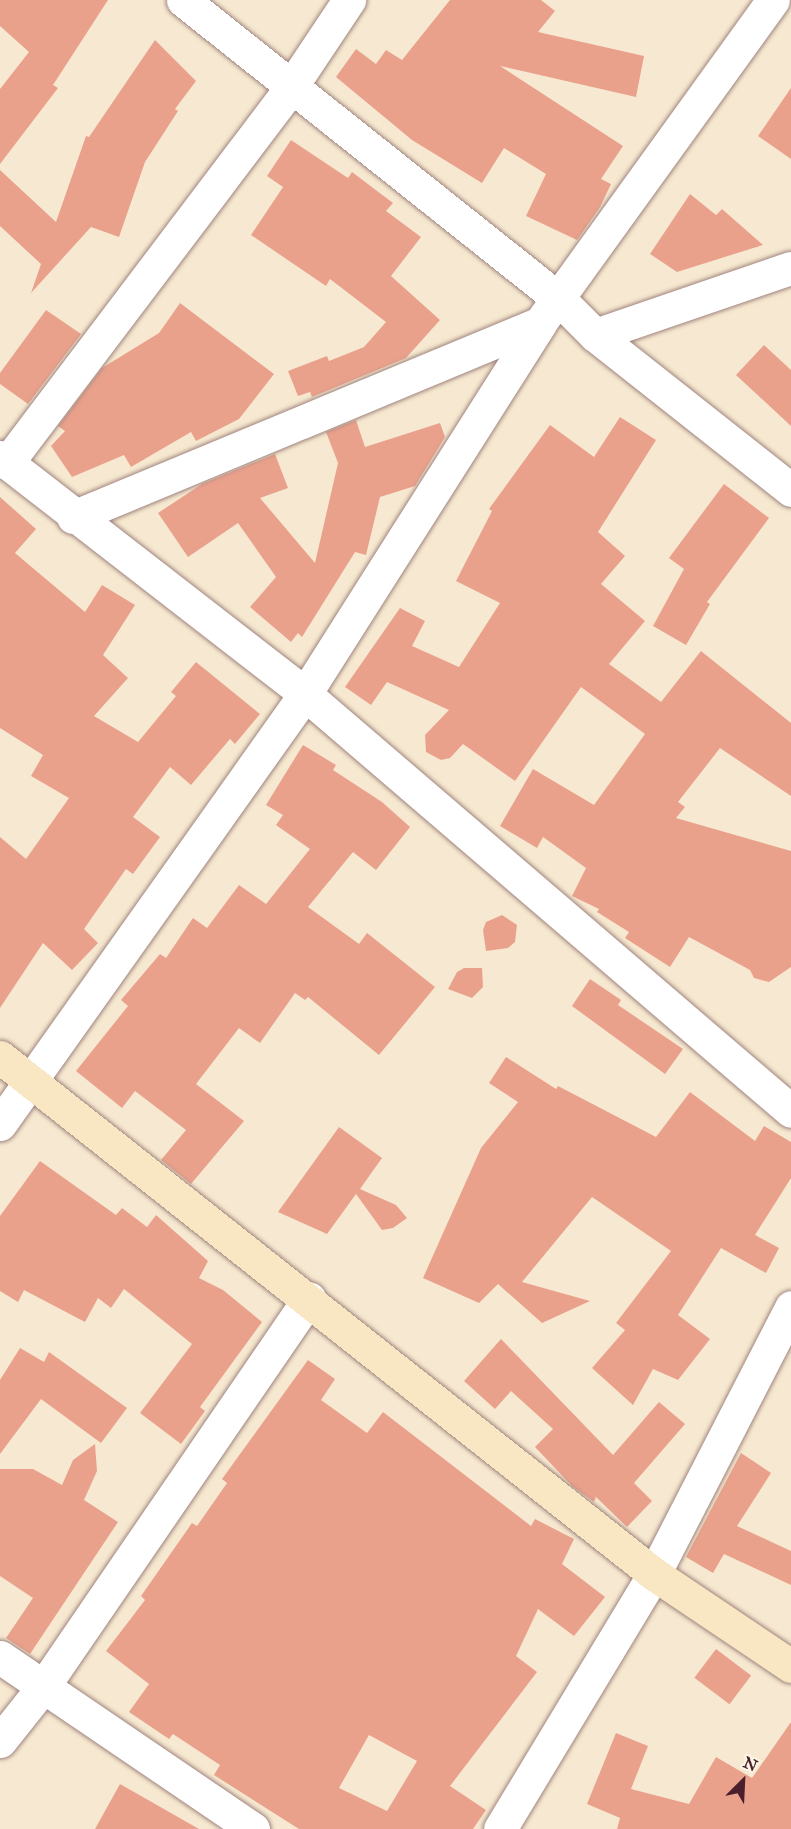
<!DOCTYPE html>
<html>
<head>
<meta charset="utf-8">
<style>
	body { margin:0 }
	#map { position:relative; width:791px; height:1829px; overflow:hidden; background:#f7e9d1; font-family:"IM FELL Great Primer",serif }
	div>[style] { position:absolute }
	.building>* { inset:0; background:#eaa18c; transform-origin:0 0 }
	.roads { filter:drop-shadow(0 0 2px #a0847e) drop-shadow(0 0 2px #a0847e) }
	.street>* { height:33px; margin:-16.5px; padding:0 16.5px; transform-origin:16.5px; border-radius:16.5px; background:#fff }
	.secondary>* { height:33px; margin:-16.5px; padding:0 16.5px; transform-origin:16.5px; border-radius:16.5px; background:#f9e7c3 }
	span { translate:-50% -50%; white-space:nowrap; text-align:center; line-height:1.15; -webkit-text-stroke:5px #fcf5e5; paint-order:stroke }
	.north { position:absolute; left:713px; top:1751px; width:60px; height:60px; -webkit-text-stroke:4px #fcf5e5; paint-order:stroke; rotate:24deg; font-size:16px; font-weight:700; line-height:24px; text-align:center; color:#4a1f2b }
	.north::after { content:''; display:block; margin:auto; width:21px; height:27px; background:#4a1f2b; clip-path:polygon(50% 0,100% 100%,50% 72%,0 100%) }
</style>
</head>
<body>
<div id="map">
	<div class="building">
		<i style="clip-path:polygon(0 0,108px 0,53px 85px,58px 88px,0 164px,0 89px,29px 52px,0 26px)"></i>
		<i style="clip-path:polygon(450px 0,541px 0,555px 11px,538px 32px,644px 56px,636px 97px,500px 66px,623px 146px,601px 179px,611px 184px,600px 207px,577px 240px,526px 216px,546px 174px,504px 148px,482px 183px,412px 140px,336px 77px,356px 49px,376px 64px,386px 50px,402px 60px)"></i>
		<i style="clip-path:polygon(155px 40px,196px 81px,175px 109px,178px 111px,145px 162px,119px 237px,91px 227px,31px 293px,41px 264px,0 226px,0 170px,56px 222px,86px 136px,89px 137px)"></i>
		<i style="clip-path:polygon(791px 88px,791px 159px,758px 136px)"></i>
		<i style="clip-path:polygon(291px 140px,348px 178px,352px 172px,393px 203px,386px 211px,421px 237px,391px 276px,440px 320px,406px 358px,312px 397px,310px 392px,298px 396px,288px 371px,327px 356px,329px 361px,364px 347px,386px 322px,330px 279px,326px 286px,251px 235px,283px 187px,267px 176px)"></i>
		<i style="clip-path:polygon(690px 194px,716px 215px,722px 209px,763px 245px,677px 272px,650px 254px)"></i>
		<i style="clip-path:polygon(180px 303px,274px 374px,239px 419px,196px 441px,191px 432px,131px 467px,124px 455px,72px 477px,51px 446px,65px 431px,58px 426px,102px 368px,159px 333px)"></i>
		<i style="clip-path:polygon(46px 310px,81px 334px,28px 404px,0 384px,0 373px)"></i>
		<i style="clip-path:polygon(764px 345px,791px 370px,791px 426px,736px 375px)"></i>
		<i style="clip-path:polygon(620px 417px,656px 440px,598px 532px,625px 556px,601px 584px,645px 621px,609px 664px,661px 702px,701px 651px,791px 723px,791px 796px,720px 748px,678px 802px,685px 807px,676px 818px,791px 851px,791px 967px,769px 982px,754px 978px,750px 970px,689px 937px,670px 967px,625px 938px,629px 932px,597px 912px,599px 909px,572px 896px,586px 868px,543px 837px,537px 848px,500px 826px,533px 769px,594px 805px,645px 734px,581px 687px,515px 781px,463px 744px,450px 758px,441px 760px,426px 752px,425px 735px,449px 710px,387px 682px,371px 705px,345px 687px,400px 608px,425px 621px,412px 646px,459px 667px,500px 603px,456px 581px,492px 511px,489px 509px,550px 425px,594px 457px)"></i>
		<i style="clip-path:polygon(356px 420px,365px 447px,440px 423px,445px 437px,415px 486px,380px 497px,366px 555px,355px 552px,302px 637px,298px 633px,291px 642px,250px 607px,276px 577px,238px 523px,188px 557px,158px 513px,202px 484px,275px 454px,288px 488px,260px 498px,315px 563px,338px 463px,326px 432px)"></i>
		<i style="clip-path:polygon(724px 484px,769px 518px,707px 602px,710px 604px,686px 645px,653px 626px,684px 569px,669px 558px)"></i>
		<i style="clip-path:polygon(0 497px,36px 529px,15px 553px,85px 612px,102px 585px,135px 605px,103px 655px,128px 678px,94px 716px,138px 742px,176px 696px,171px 692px,196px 662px,260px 714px,235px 744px,230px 739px,191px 785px,170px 767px,133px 817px,160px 837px,133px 874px,126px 869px,84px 929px,98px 943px,72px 970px,43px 943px,0 1008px,0 837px,26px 859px,69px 798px,31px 776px,43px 755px,0 728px)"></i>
		<i style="clip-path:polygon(303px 745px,336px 765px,333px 770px,382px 802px,410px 827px,376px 870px,353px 852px,308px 907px,359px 944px,367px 933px,435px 987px,379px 1055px,308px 997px,305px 1000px,295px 993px,260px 1043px,239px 1028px,196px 1084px,244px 1121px,191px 1184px,161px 1160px,186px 1130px,135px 1091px,122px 1108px,76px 1071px,128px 1006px,121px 1000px,160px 954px,166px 958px,193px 918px,207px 928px,239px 885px,266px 904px,310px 849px,276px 825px,283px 815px,266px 805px)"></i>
		<i style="clip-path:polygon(502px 915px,517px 925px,515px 942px,508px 948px,486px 951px,483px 930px,486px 922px)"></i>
		<i style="clip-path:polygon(464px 968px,482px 968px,483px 987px,472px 998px,448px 989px,457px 972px)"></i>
		<i style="clip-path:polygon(590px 979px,621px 1000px,618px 1005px,683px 1049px,665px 1074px,572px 1006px)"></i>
		<i style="clip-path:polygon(506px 1057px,556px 1089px,558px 1086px,656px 1137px,690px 1092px,755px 1141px,764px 1126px,791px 1142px,791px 1178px,755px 1235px,779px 1248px,766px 1273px,721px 1248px,678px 1315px,710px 1339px,678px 1380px,653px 1369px,633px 1405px,592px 1368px,625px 1330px,616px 1323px,671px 1251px,592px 1197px,522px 1282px,590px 1301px,542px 1323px,498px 1284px,479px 1303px,423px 1278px,481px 1148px,518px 1102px,489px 1083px)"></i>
		<i style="clip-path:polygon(339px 1127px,382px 1158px,360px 1189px,396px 1205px,407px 1218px,393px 1228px,382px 1230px,356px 1194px,327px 1234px,278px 1212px)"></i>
		<i style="clip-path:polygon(40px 1161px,116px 1215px,122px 1208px,147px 1227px,156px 1215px,208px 1261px,199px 1278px,223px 1290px,262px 1322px,200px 1407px,205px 1411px,181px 1444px,140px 1413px,192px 1344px,124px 1289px,111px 1308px,98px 1298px,85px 1322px,24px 1290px,18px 1302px,0 1291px,0 1216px)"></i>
		<i style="clip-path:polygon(501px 1339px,613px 1455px,659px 1402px,685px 1424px,634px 1483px,652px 1501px,627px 1527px,596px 1497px,594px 1502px,572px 1486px,535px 1447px,553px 1429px,511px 1391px,495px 1409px,464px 1381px)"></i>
		<i style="clip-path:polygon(20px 1348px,44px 1362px,49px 1352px,127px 1408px,101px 1443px,41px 1399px,0 1454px,0 1380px)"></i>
		<i style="clip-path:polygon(evenodd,308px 1360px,335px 1379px,321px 1400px,367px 1433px,383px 1412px,531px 1526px,535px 1519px,574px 1539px,562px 1564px,605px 1597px,574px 1636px,538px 1609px,516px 1656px,537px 1672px,450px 1786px,486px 1810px,473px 1829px,299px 1829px,214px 1775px,220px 1765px,173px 1734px,169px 1739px,129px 1712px,149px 1684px,106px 1651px,145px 1600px,141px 1596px,192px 1523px,197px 1526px,227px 1483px,222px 1479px,308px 1360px,369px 1735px,417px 1761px,387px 1811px,339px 1788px,369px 1735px)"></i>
		<i style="clip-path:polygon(95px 1444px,97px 1471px,84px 1500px,118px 1522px,30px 1654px,6px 1638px,33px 1598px,0 1576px,0 1469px,33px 1469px,62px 1485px,73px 1460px)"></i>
		<i style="clip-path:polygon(741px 1453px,771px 1473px,737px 1526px,791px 1551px,791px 1585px,724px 1554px,713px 1573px,686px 1557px)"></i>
		<i style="left:716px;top:1649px;width:44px;height:36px;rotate:37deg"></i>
		<i style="clip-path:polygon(791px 1722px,791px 1829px,617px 1829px,620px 1818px,587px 1804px,616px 1733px,648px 1746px,631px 1789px,689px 1804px,716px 1757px,752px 1778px)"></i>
		<i style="clip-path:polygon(120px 1784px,199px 1829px,95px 1829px)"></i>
	</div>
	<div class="roads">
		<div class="street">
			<i style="left:183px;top:0;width:480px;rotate:38.5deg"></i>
			<i style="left:559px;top:299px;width:51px;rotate:45deg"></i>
			<i style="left:595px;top:335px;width:250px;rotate:38.3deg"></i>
			<i style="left:595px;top:335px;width:207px;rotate:-18.9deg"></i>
			<i style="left:0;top:457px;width:386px;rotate:37.8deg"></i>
			<i style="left:305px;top:694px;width:640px;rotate:40.63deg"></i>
			<i style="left:7px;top:463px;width:471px;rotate:-52.9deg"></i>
			<i style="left:291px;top:87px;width:105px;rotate:-56.3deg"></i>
			<i style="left:73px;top:517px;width:506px;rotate:-22.56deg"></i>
			<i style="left:0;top:1124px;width:527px;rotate:-54.65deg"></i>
			<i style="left:305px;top:694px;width:439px;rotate:-57.6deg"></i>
			<i style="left:540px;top:323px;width:398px;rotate:-54.2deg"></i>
			<i style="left:0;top:1657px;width:306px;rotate:34.2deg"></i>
			<i style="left:0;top:1741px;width:69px;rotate:-51.5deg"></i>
			<i style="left:43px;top:1687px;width:471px;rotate:-55.6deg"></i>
			<i style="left:500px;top:1829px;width:298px;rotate:-58.9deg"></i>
			<i style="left:654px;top:1574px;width:300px;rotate:-62.8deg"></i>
		</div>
		<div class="secondary">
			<i style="left:0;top:1057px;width:834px;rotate:38.33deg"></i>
			<i style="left:654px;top:1574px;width:165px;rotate:33.9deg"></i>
		</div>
	</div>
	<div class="north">N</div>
</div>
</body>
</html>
